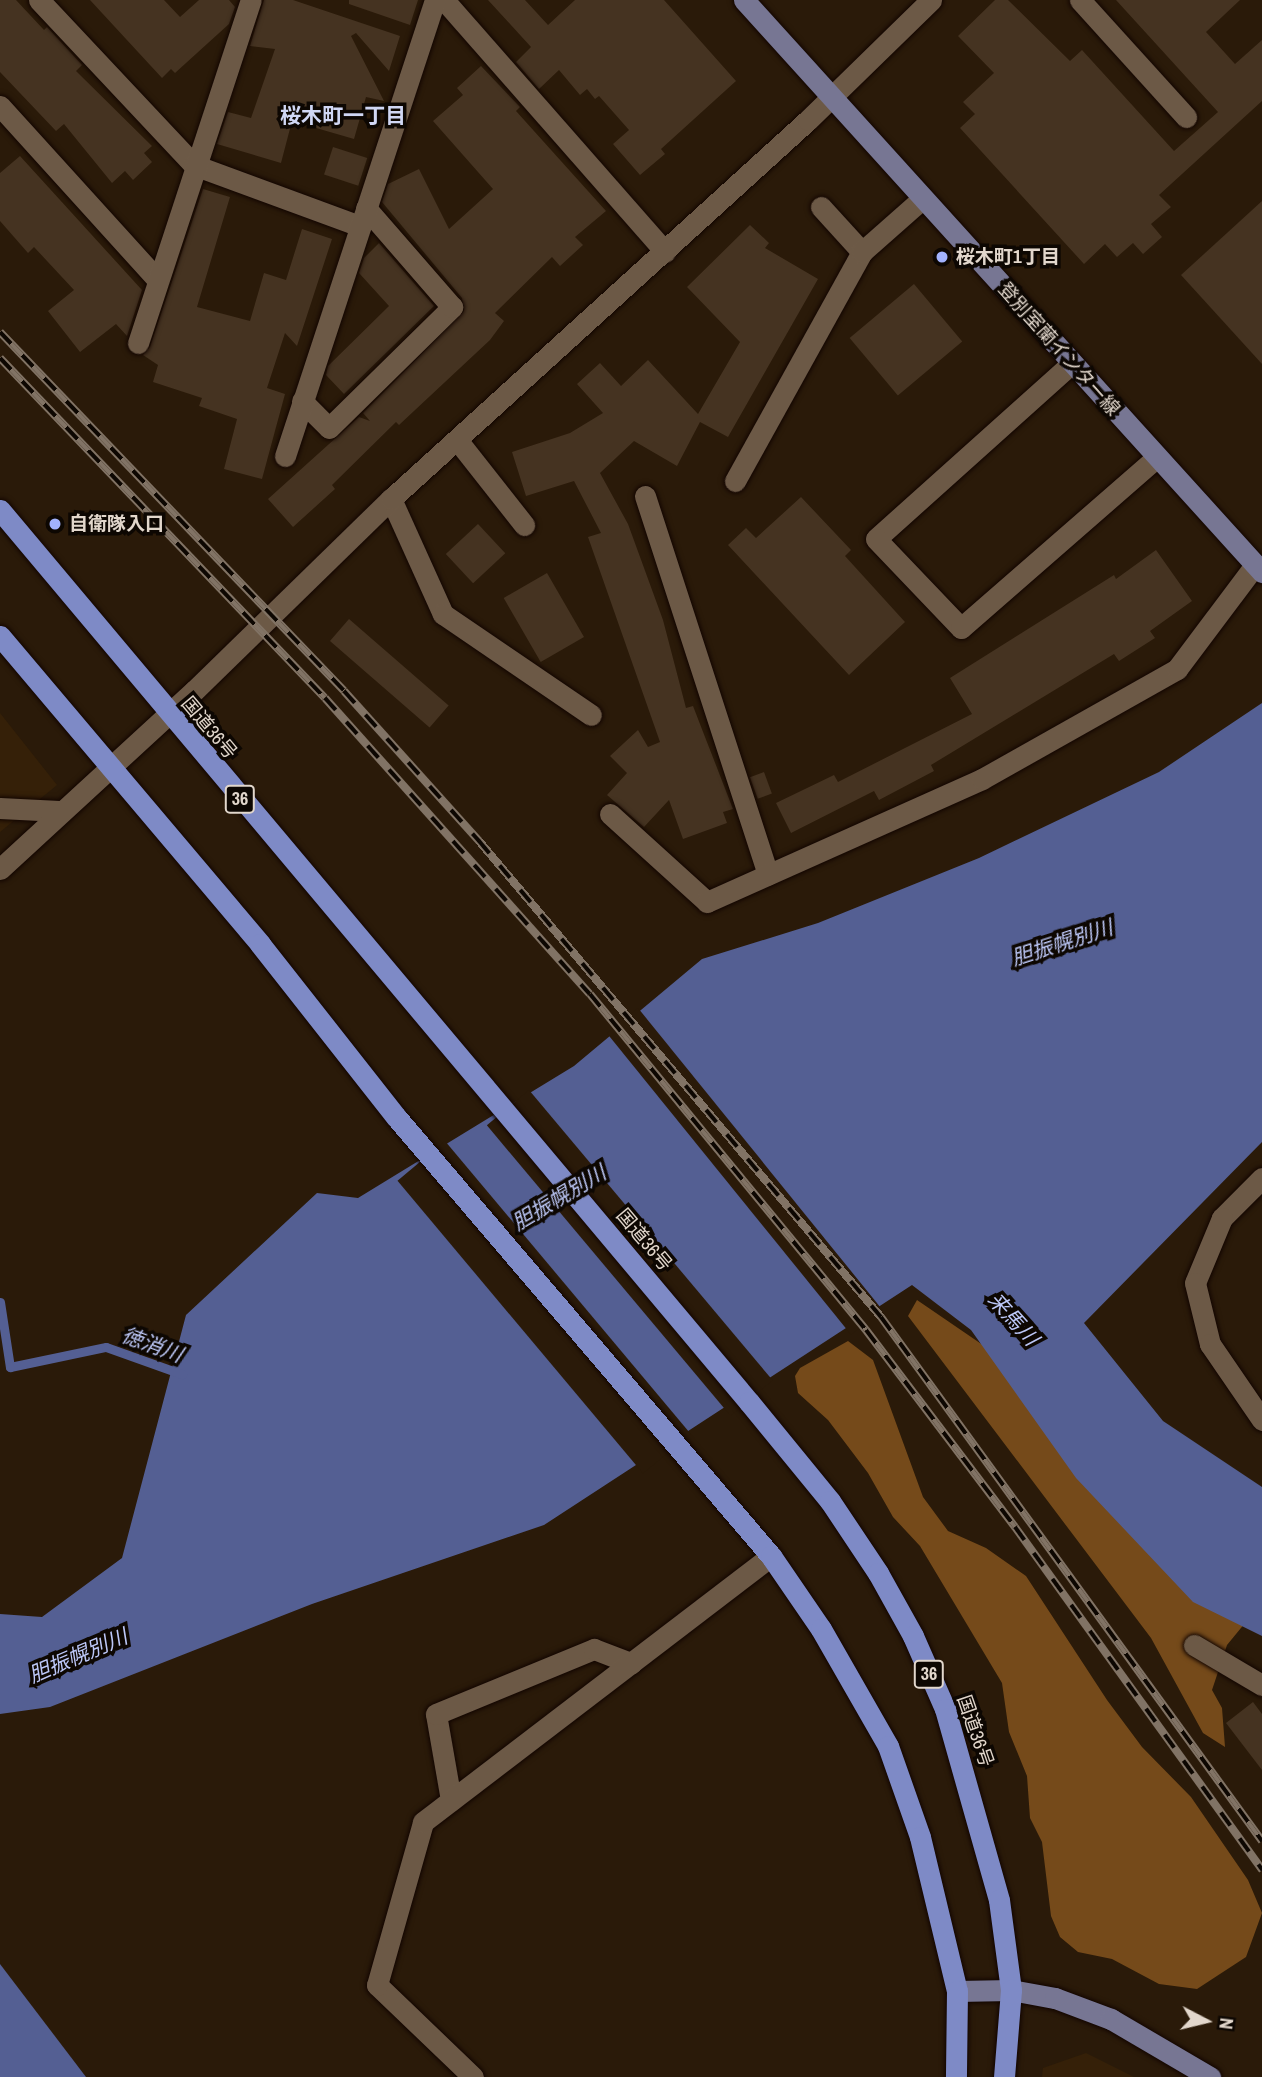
<!DOCTYPE html>
<html>
<head>
<meta charset="utf-8">
<style>
	body { margin:0 }
	#map { position:relative; width:1262px; height:2077px; overflow:hidden; background:#2a1a09; font-family:"Archivo Narrow","Noto Sans JP",sans-serif }
	div>[style] { position:absolute }
	.built>* { inset:0; background:#352008 }
	.forest>* { inset:0; background:#754a1a }
	.water>* { inset:0; background:#545f93 }
	.pier>* { inset:0; background:#2a1a09; transform-origin:0 0 }
	.stream>* { height:9px; margin:-4.5px; padding:0 4.5px; transform-origin:4.5px; border-radius:4.5px; background:#545f93 }
	.building>* { inset:0; background:#453321; transform-origin:0 0 }
	.roads { filter:drop-shadow(0 0 2px #120500) drop-shadow(0 0 2px #120500) }
	.minor>* { height:21px; margin:-10.5px; padding:0 10.5px; transform-origin:10.5px; border-radius:10.5px; background:#6c5946 }
	.major>* { height:21px; margin:-10.5px; padding:0 10.5px; transform-origin:10.5px; border-radius:10.5px; background:#777693 }
	.highway>* { height:21px; margin:-10.5px; padding:0 10.5px; transform-origin:10.5px; border-radius:10.5px; background:#7e8ac6 }
	.rail>* { height:8px; margin-top:-4px; transform-origin:0; background:repeating-linear-gradient(90deg,#0d0702 0 16px,#817365 0 32px); box-sizing:border-box; border-block:2px solid #817365 }
	.dots>* { width:19px; height:19px; translate:-50% -50%; box-sizing:border-box; border:4px solid #0d0702; border-radius:50% }
	span { translate:-50% -50%; white-space:nowrap; text-align:center; line-height:1.15; -webkit-text-stroke:7px #0d0702; paint-order:stroke }
	.shield-label span { padding:2px 5px; background:#0d0702; border:2px solid; border-radius:5px; -webkit-text-stroke-width:0 }
	.shield-label { font-size:18px; color:#e2d7cc; font-weight:700 }
	.poi-label { font-size:19px; color:#e2d7cc; font-weight:700 }
	.left { translate:0 -50%; text-align:left }
	.street-label { font-size:19px; color:#e2d7cc }
	.neighbourhood-label { font-size:21px; color:#d0d7f4; font-weight:700 }
	.water-label { font-size:21px; color:#bdc8f8; font-style:italic }
	.north { position:absolute; left:1171px; top:1986px; width:70px; height:70px; -webkit-text-stroke:5px #0d0702; paint-order:stroke; rotate:97deg; font-size:19px; font-weight:700; line-height:28px; text-align:center; color:#e2d7cc }
	.north::after { content:''; display:block; margin:auto; width:24px; height:32px; background:#e2d7cc; clip-path:polygon(50% 0,100% 100%,50% 72%,0 100%) }
</style>
</head>
<body>
<div id="map">
	<div class="built">
		<i style="clip-path:polygon(0 713px,57px 785px,0 832px)"></i>
		<i style="clip-path:polygon(1086px 2053px,1134px 2077px,1042px 2077px,1043px 2068px)"></i>
	</div>
	<div class="forest">
		<i style="clip-path:polygon(917px 1300px,1015px 1367px,1250px 1617px,1227px 1645px,1212px 1690px,1222px 1708px,1225px 1747px,1203px 1733px,1151px 1638px,908px 1316px)"></i>
		<i style="clip-path:polygon(848px 1341px,873px 1360px,923px 1497px,948px 1531px,986px 1548px,1026px 1576px,1107px 1700px,1142px 1747px,1191px 1797px,1248px 1880px,1262px 1913px,1246px 1957px,1197px 1989px,1159px 1984px,1112px 1959px,1078px 1952px,1060px 1937px,1051px 1916px,1042px 1842px,1030px 1818px,1027px 1776px,1009px 1732px,1002px 1683px,920px 1546px,893px 1517px,868px 1473px,828px 1420px,798px 1393px,795px 1376px,800px 1368px)"></i>
	</div>
	<div class="water">
		<i style="clip-path:polygon(1262px 703px,1262px 1142px,1084px 1323px,1163px 1421px,1262px 1487px,1262px 1636px,1193px 1602px,1076px 1478px,971px 1330px,912px 1285px,544px 1525px,312px 1604px,50px 1707px,0 1714px,0 1614px,42px 1617px,122px 1558px,186px 1315px,317px 1193px,358px 1198px,574px 1066px,702px 959px,818px 923px,979px 858px,1159px 772px)"></i>
		<i style="clip-path:polygon(0 1964px,86px 2077px,0 2077px)"></i>
	</div>
	<div class="pier">
		<i style="left:638px;top:1008px;width:388px;height:40px;rotate:51deg"></i>
		<i style="left:529px;top:1090px;width:379px;height:55px;rotate:50deg"></i>
		<i style="left:445px;top:1141px;width:382px;height:62px;rotate:50deg"></i>
	</div>
	<div class="stream">
		<i style="left:0;top:1302px;width:66px;rotate:81.3deg"></i>
		<i style="left:10px;top:1367px;width:98px;rotate:-11.8deg"></i>
		<i style="left:106px;top:1347px;width:81px;rotate:19.6deg"></i>
	</div>
	<div class="building">
		<i style="clip-path:polygon(0 0,16px 0,44px 30px,47px 27px,82px 65px,76px 71px,152px 146px,144px 153px,152px 162px,133px 180px,125px 171px,112px 183px,64px 124px,56px 131px,0 72px)"></i>
		<i style="clip-path:polygon(90px 0,164px 0,180px 17px,199px 0,229px 0,235px 7px,229px 24px,175px 73px,171px 69px,162px 78px)"></i>
		<i style="clip-path:polygon(264px 0,293px 0,400px 36px,389px 71px,356px 33px,351px 36px,384px 101px,366px 97px,354px 139px,292px 121px,281px 163px,217px 144px,228px 112px,251px 118px,275px 49px,250px 46px)"></i>
		<i style="clip-path:polygon(349px 0,418px 0,410px 25px,349px 4px)"></i>
		<i style="clip-path:polygon(488px 0,525px 0,548px 25px,575px 0,664px 0,736px 81px,661px 149px,665px 154px,640px 175px,613px 144px,629px 130px,599px 96px,595px 99px,587px 89px,580px 95px,559px 70px,539px 89px,516px 62px,531px 47px)"></i>
		<i style="clip-path:polygon(995px 0,1008px 0,1070px 61px,1082px 50px,1174px 151px,1218px 112px,1116px 0,1240px 0,1206px 32px,1235px 64px,1262px 40px,1262px 101px,1159px 195px,1171px 207px,1151px 224px,1162px 237px,1143px 254px,1133px 243px,1117px 257px,1105px 244px,1084px 264px,960px 128px,975px 114px,963px 102px,994px 73px,958px 36px)"></i>
		<i style="clip-path:polygon(481px 66px,520px 107px,516px 111px,606px 211px,575px 237px,583px 245px,560px 266px,552px 257px,495px 313px,504px 321px,490px 340px,399px 425px,396px 422px,332px 485px,335px 489px,293px 527px,268px 499px,359px 417px,370px 421px,363px 413px,464px 311px,462px 298px,382px 202px,388px 184px,419px 169px,449px 229px,493px 189px,433px 121px,463px 95px,457px 88px)"></i>
		<i style="left:333px;top:147px;width:36px;height:29px;rotate:18deg"></i>
		<i style="clip-path:polygon(20px 156px,142px 290px,127px 336px,116px 324px,80px 352px,48px 311px,74px 290px,34px 247px,28px 253px,0 221px,0 173px)"></i>
		<i style="clip-path:polygon(203px 189px,230px 197px,197px 307px,250px 321px,264px 273px,286px 280px,302px 229px,332px 239px,297px 346px,285px 333px,267px 388px,285px 394px,262px 479px,224px 469px,237px 419px,199px 406px,202px 398px,153px 382px,158px 365px,143px 355px,150px 347px)"></i>
		<i style="clip-path:polygon(1262px 201px,1262px 364px,1181px 275px)"></i>
		<i style="clip-path:polygon(750px 225px,769px 243px,765px 248px,818px 279px,728px 437px,700px 422px,677px 466px,634px 441px,600px 473px,628px 524px,663px 620px,686px 708px,693px 706px,733px 809px,723px 812px,727px 823px,683px 839px,669px 800px,644px 827px,607px 795px,627px 773px,610px 756px,638px 730px,648px 747px,660px 742px,588px 537px,601px 533px,574px 481px,526px 496px,512px 452px,570px 433px,603px 413px,577px 384px,600px 363px,621px 386px,648px 360px,698px 414px,740px 342px,687px 287px)"></i>
		<i style="clip-path:polygon(379px 243px,434px 306px,344px 394px,326px 375px,328px 366px,389px 306px,359px 273px,364px 258px)"></i>
		<i style="left:914px;top:284px;width:75px;height:84px;rotate:50deg"></i>
		<i style="clip-path:polygon(801px 497px,851px 550px,845px 556px,905px 622px,849px 675px,728px 545px,746px 528px,756px 538px)"></i>
		<i style="left:478px;top:524px;width:40px;height:44px;rotate:47deg"></i>
		<i style="clip-path:polygon(1156px 550px,1192px 601px,1150px 631px,1155px 638px,1119px 661px,1114px 654px,931px 765px,934px 771px,879px 800px,874px 791px,791px 833px,776px 803px,834px 775px,838px 782px,972px 714px,950px 678px,1114px 575px,1116px 579px)"></i>
		<i style="left:547px;top:573px;width:74px;height:50px;rotate:60deg"></i>
		<i style="left:349px;top:619px;width:132px;height:29px;rotate:41deg"></i>
		<i style="left:764px;top:772px;width:23px;height:15px;rotate:70deg"></i>
		<i style="clip-path:polygon(1253px 1702px,1262px 1714px,1262px 1770px,1226px 1723px)"></i>
	</div>
	<div class="roads">
		<div class="minor">
			<i style="left:39px;top:0;width:226px;rotate:46.8deg"></i>
			<i style="left:194px;top:165px;width:177px;rotate:20.2deg"></i>
			<i style="left:444px;top:0;width:335px;rotate:48.7deg"></i>
			<i style="left:1080px;top:0;width:158px;rotate:47.8deg"></i>
			<i style="left:0;top:106px;width:235px;rotate:47.8deg"></i>
			<i style="left:821px;top:207px;width:61px;rotate:47.7deg"></i>
			<i style="left:138px;top:343px;width:361px;rotate:-71.8deg"></i>
			<i style="left:1072px;top:363px;width:263px;rotate:138.1deg"></i>
			<i style="left:876px;top:539px;width:123px;rotate:46.3deg"></i>
			<i style="left:961px;top:628px;width:260px;rotate:-41.1deg"></i>
			<i style="left:302px;top:401px;width:38px;rotate:45deg"></i>
			<i style="left:329px;top:428px;width:173px;rotate:-44.5deg"></i>
			<i style="left:452px;top:307px;width:131px;rotate:-131deg"></i>
			<i style="left:458px;top:441px;width:107px;rotate:51.8deg"></i>
			<i style="left:285px;top:456px;width:480px;rotate:-71.8deg"></i>
			<i style="left:735px;top:481px;width:262px;rotate:-61deg"></i>
			<i style="left:862px;top:252px;width:81px;rotate:-41.5deg"></i>
			<i style="left:645px;top:496px;width:398px;rotate:72deg"></i>
			<i style="left:391px;top:499px;width:126px;rotate:65.7deg"></i>
			<i style="left:443px;top:614px;width:179px;rotate:34.3deg"></i>
			<i style="left:0;top:808px;width:59px;rotate:2.9deg"></i>
			<i style="left:610px;top:814px;width:131px;rotate:42.2deg"></i>
			<i style="left:707px;top:902px;width:301px;rotate:-24.1deg"></i>
			<i style="left:982px;top:779px;width:224px;rotate:-29.4deg"></i>
			<i style="left:1177px;top:669px;width:130px;rotate:-53.1deg"></i>
			<i style="left:0;top:869px;width:265px;rotate:-42.6deg"></i>
			<i style="left:195px;top:690px;width:274px;rotate:-44.3deg"></i>
			<i style="left:391px;top:499px;width:563px;rotate:-42.27deg"></i>
			<i style="left:808px;top:120px;width:172px;rotate:-44.3deg"></i>
			<i style="left:1262px;top:1178px;width:57px;rotate:135deg"></i>
			<i style="left:1222px;top:1218px;width:70px;rotate:112.6deg"></i>
			<i style="left:1195px;top:1283px;width:63px;rotate:76.2deg"></i>
			<i style="left:1210px;top:1344px;width:92px;rotate:55.6deg"></i>
			<i style="left:1194px;top:1645px;width:79px;rotate:30.5deg"></i>
			<i style="left:451px;top:1800px;width:87px;rotate:-99.9deg"></i>
			<i style="left:436px;top:1714px;width:171px;rotate:-22.4deg"></i>
			<i style="left:594px;top:1649px;width:40px;rotate:21deg"></i>
			<i style="left:473px;top:2077px;width:133px;rotate:-136.2deg"></i>
			<i style="left:377px;top:1985px;width:169px;rotate:-74.2deg"></i>
			<i style="left:423px;top:1822px;width:438px;rotate:-37.4deg"></i>
		</div>
		<div class="major">
			<i style="left:744px;top:0;width:772px;rotate:47.84deg"></i>
			<i style="left:957px;top:1991px;width:54px;rotate:-1.1deg"></i>
			<i style="left:1011px;top:1990px;width:45px;rotate:10.3deg"></i>
			<i style="left:1055px;top:1998px;width:60px;rotate:20.6deg"></i>
			<i style="left:1111px;top:2019px;width:115px;rotate:30.4deg"></i>
		</div>
		<div class="highway">
			<i style="left:0;top:510px;width:1165px;rotate:49.98deg"></i>
			<i style="left:749px;top:1402px;width:128px;rotate:50.7deg"></i>
			<i style="left:830px;top:1501px;width:87px;rotate:56.3deg"></i>
			<i style="left:878px;top:1573px;width:72px;rotate:60.9deg"></i>
			<i style="left:913px;top:1636px;width:80px;rotate:66.3deg"></i>
			<i style="left:945px;top:1709px;width:198px;rotate:74.2deg"></i>
			<i style="left:999px;top:1900px;width:91px;rotate:82.4deg"></i>
			<i style="left:1011px;top:1990px;width:87px;rotate:94.6deg"></i>
			<i style="left:0;top:636px;width:403px;rotate:49.8deg"></i>
			<i style="left:260px;top:944px;width:221px;rotate:51.8deg"></i>
			<i style="left:397px;top:1118px;width:576px;rotate:49.51deg"></i>
			<i style="left:771px;top:1556px;width:88px;rotate:55.6deg"></i>
			<i style="left:821px;top:1629px;width:135px;rotate:60.2deg"></i>
			<i style="left:888px;top:1746px;width:96px;rotate:70.6deg"></i>
			<i style="left:920px;top:1837px;width:158px;rotate:76.5deg"></i>
			<i style="left:957px;top:1991px;width:86px;rotate:90.7deg"></i>
		</div>
	</div>
	<div class="rail">
		<i style="left:0;top:332px;width:497px;rotate:46.2deg"></i>
		<i style="left:344px;top:691px;width:202px;rotate:48deg"></i>
		<i style="left:479px;top:841px;width:623px;rotate:49.82deg"></i>
		<i style="left:881px;top:1317px;width:648px;rotate:53.98deg"></i>
		<i style="left:0;top:358px;width:470px;rotate:46.3deg"></i>
		<i style="left:325px;top:698px;width:397px;rotate:48.2deg"></i>
		<i style="left:590px;top:994px;width:435px;rotate:50.6deg"></i>
		<i style="left:866px;top:1330px;width:247px;rotate:52.9deg"></i>
		<i style="left:1015px;top:1527px;width:423px;rotate:54.2deg"></i>
	</div>
	<div class="dots">
		<i style="left:942px;top:257px;background:#a2b2fd"></i>
		<i style="left:55px;top:524px;background:#a2b2fd"></i>
	</div>
	<div class="shield-label">
		<span style="left:240px;top:799px">36</span>
		<span style="left:929px;top:1674px">36</span>
	</div>
	<div class="poi-label">
		<span class="left" style="left:956px;top:257px">桜木町1丁目</span>
		<span class="left" style="left:69px;top:524px">自衛隊入口</span>
	</div>
	<div class="street-label">
		<span style="left:1059px;top:349px;rotate:48deg">登別室蘭インター線</span>
		<span style="left:209px;top:728px;rotate:50deg">国道36号</span>
		<span style="left:644px;top:1240px;rotate:50deg">国道36号</span>
		<span style="left:975px;top:1731px;rotate:71deg">国道36号</span>
	</div>
	<div class="neighbourhood-label">
		<span style="left:343px;top:116px">桜木町一丁目</span>
	</div>
	<div class="water-label">
		<span style="left:1062px;top:943px;rotate:-18deg">胆振幌別川</span>
		<span style="left:559px;top:1198px;rotate:-31deg">胆振幌別川</span>
		<span style="left:1013px;top:1319px;rotate:48deg">来馬川</span>
		<span style="left:152px;top:1345px;rotate:20deg">徳消川</span>
		<span style="left:78px;top:1656px;rotate:-23deg">胆振幌別川</span>
	</div>
	<div class="north">N</div>
</div>
</body>
</html>
